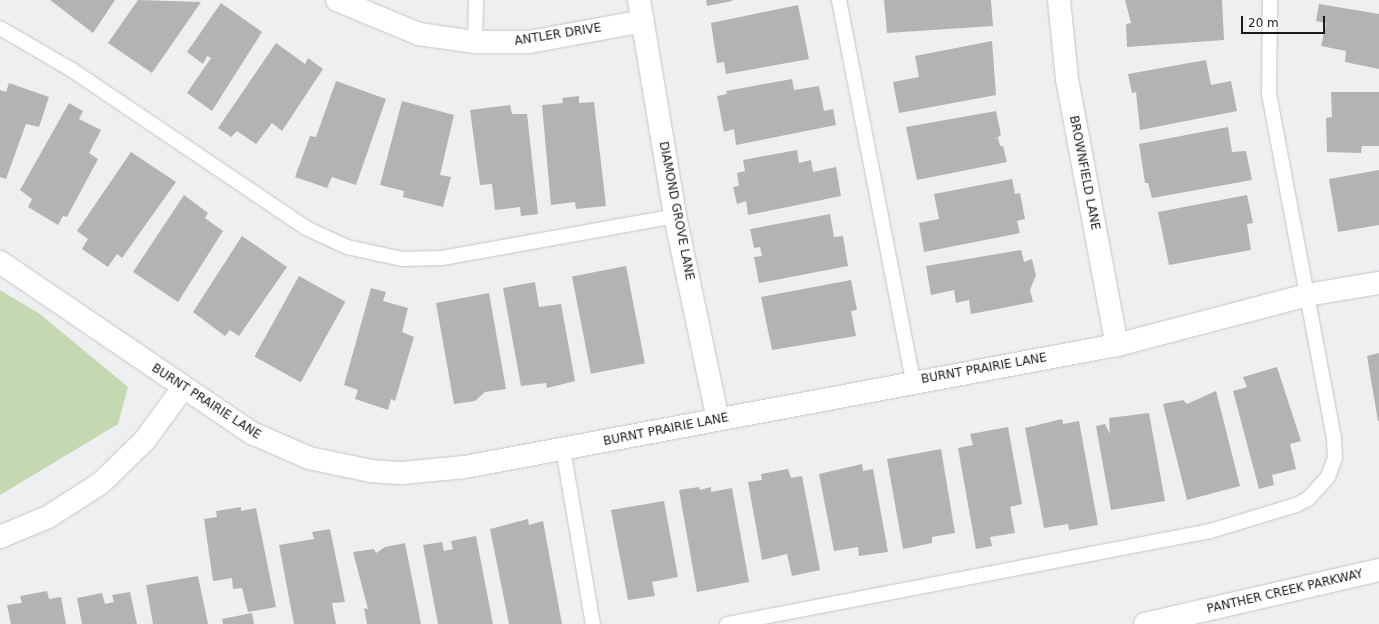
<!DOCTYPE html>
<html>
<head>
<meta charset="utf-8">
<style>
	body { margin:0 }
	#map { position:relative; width:1379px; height:624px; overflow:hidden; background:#eeeff1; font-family:"DejaVu Sans",sans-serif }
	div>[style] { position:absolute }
	.green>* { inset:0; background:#c4d9b1 }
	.building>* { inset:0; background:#b5b3b1; transform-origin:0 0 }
	.roads { filter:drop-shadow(0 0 1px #c4c5c7) drop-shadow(0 0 1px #c4c5c7) }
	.lane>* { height:14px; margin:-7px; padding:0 7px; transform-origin:7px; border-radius:7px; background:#fff }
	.street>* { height:22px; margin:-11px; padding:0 11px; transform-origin:11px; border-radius:11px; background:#fff }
	.secondary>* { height:22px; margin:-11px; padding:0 11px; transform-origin:11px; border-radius:11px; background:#fff }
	span { translate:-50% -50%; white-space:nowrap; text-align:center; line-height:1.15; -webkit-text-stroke:3px #fff; paint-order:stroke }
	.street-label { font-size:12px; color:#191a1b }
	.scale { position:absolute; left:1241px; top:16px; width:84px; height:18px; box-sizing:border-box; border:2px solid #191a1b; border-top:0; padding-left:5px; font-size:12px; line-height:14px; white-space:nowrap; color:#191a1b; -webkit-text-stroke:3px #fff; paint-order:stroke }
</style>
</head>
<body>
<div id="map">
	<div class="green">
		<i style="clip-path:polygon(0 290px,40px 314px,128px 387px,118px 424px,0 495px)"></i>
	</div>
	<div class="building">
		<i style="clip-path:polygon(50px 0,115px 0,93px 33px)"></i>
		<i style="clip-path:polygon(138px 0,201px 2px,152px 73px,108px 43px)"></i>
		<i style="clip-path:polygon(706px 0,732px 0,732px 1px,707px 6px)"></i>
		<i style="clip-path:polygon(884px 0,991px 0,993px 26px,887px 33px)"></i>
		<i style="clip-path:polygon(1125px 0,1222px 0,1224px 40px,1127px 47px,1126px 24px,1131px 23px)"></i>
		<i style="clip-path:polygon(221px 3px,262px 32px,212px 111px,187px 93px,211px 58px,207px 56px,203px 64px,187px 52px)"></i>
		<i style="clip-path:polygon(1319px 4px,1379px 14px,1379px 69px,1345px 62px,1346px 51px,1321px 46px,1326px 23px,1316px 21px)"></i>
		<i style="clip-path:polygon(798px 5px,809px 59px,726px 74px,724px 62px,717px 63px,711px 23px)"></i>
		<i style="clip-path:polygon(992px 41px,996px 95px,899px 113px,893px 82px,919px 77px,915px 56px)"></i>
		<i style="clip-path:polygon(276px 43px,305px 64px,308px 58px,323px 69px,282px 131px,272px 123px,256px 144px,237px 131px,231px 137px,218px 128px)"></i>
		<i style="clip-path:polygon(1206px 60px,1211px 85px,1231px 81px,1237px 111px,1140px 130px,1136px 92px,1132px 93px,1128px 74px)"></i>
		<i style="clip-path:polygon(792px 79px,794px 90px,819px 86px,824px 111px,833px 109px,836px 125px,736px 145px,734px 129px,724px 132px,717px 96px,727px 94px,726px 91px)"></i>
		<i style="clip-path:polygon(336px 81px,386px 99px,356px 185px,332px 177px,327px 188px,295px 177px,310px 136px,316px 137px)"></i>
		<i style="clip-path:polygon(9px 83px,49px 97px,39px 127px,26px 124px,6px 179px,0 177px,0 90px,6px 92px)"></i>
		<i style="clip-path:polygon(1331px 92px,1379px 92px,1379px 146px,1362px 146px,1361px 153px,1327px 152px,1326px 118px,1332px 117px)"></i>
		<i style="clip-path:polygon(579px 96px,579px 103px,594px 102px,606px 206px,576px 209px,575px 202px,551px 205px,542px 105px,563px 103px,562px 98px)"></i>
		<i style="clip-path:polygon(402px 101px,454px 115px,440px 175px,451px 177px,443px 207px,403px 197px,404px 191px,380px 185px)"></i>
		<i style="clip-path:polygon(69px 103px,83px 111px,79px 119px,101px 130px,89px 153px,98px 159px,67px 217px,63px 216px,58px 225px,28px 207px,32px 199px,20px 190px)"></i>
		<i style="clip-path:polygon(510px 105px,512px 114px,527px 114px,538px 214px,521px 216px,520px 207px,495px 210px,492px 184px,480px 185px,470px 110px)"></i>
		<i style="clip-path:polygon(996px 111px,1001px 135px,995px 139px,998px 138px,1000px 146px,1003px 146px,1007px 162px,917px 180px,906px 127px)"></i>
		<i style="clip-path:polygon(1228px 127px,1232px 152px,1246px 151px,1252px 180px,1152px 198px,1148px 183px,1145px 183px,1139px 144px)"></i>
		<i style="clip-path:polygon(797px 150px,799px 163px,811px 160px,813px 172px,836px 167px,841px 196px,748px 215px,746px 201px,737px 204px,733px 187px,739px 186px,737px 173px,745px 171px,743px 160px)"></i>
		<i style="clip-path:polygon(131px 152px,176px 182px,122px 258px,117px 254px,108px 267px,82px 249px,88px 239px,77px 231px)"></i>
		<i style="clip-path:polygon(1379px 170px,1379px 225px,1338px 232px,1329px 179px)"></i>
		<i style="clip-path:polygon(1012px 179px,1015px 194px,1020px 193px,1025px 219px,1017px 221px,1020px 233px,924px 252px,919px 223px,939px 219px,934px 194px)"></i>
		<i style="clip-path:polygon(184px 195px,208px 213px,205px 218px,223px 231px,178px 302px,133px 272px)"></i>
		<i style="clip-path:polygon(1247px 195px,1253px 223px,1247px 224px,1251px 250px,1169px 265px,1158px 212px)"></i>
		<i style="clip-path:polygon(830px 214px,834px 237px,843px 236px,848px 266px,759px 283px,754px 257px,762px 256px,760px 247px,754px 248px,750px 229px)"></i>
		<i style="clip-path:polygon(242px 236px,287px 267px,239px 336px,230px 330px,225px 336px,193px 312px)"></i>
		<i style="clip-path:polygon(1021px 250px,1024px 262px,1032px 259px,1036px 275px,1030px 290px,1033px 302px,971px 314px,969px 300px,956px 303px,954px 290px,931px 295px,926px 266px)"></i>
		<i style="left:626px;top:266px;width:99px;height:55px;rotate:79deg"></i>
		<i style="left:299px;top:276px;width:53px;height:92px;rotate:29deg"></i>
		<i style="clip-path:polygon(851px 280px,857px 310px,851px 311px,856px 336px,772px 350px,761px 297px)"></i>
		<i style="clip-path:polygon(535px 282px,539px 307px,561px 304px,575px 381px,547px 388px,546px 383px,521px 386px,503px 288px)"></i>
		<i style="clip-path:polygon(371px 288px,386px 292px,383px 301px,408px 308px,402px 332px,414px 337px,395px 401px,391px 399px,388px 410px,355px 399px,358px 390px,344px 385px)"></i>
		<i style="clip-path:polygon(489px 293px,506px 389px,485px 392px,475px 401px,454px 404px,436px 303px)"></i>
		<i style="clip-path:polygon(1379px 353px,1379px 421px,1378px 421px,1367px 356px)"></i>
		<i style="clip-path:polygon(1277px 367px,1301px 441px,1290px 444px,1296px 469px,1272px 475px,1274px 485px,1259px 489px,1233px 391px,1247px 387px,1243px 377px)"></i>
		<i style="clip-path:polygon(1216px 391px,1240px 486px,1187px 500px,1163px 404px,1183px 400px,1187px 404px)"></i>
		<i style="clip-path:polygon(1149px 413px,1165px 501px,1111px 510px,1096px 426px,1105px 424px,1110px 434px,1109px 418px)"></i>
		<i style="clip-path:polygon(1062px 419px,1063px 424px,1079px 421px,1098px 525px,1069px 530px,1068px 524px,1044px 528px,1025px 428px)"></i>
		<i style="clip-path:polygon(1008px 427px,1022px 504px,1010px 507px,1015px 533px,990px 537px,992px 546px,976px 549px,958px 448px,973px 445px,970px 434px)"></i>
		<i style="clip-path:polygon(941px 449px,955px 533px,932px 537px,932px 543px,903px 549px,887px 459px)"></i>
		<i style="clip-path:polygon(862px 464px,863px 471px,873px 469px,888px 552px,859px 556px,858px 547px,834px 551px,819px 474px)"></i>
		<i style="clip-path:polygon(788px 469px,791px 478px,802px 476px,820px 570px,792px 576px,787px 554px,762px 560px,748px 482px,762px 480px,761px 474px)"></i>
		<i style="clip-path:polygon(699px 487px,700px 490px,711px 487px,711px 492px,732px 488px,749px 582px,697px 592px,679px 490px)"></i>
		<i style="clip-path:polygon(664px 501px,678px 577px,652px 582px,655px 596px,628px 600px,611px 510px)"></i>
		<i style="clip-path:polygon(241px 507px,241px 511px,256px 508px,276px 607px,248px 612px,242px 588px,233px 589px,232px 578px,213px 581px,204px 519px,217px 517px,216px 511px)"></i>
		<i style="clip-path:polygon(528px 519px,529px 525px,543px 521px,562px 624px,509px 624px,490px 529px)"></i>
		<i style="clip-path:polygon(330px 529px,345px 602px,332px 603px,336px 624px,294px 624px,279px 545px,314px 539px,312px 532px)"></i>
		<i style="clip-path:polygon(476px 536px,493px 624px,438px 624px,423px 545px,442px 542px,444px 551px,453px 549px,451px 541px)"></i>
		<i style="clip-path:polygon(405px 543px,421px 624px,367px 624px,364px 608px,368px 609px,353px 552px,374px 549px,376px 553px,385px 547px)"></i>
		<i style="clip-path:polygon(198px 576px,208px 624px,153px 624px,146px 585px)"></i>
		<i style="clip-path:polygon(47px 591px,49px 599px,61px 597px,66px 624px,11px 624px,7px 605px,22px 603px,20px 596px)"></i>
		<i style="clip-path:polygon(130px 592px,137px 624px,82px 624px,77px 598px,102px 593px,105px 604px,114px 602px,112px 595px)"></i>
		<i style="clip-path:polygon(252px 613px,254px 624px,223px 624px,222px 619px)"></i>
	</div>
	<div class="roads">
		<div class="lane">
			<i style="left:839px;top:0;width:389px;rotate:79deg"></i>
			<i style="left:0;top:28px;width:83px;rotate:30.3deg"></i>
			<i style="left:72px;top:70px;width:282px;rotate:34deg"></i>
			<i style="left:306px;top:228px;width:45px;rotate:24.9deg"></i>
			<i style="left:347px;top:247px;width:56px;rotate:12.3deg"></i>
			<i style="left:402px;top:259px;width:40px;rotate:-1.4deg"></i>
			<i style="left:442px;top:258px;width:237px;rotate:-10.2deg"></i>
			<i style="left:475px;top:42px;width:42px;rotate:-88.6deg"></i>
			<i style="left:563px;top:449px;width:178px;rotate:80.3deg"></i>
			<i style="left:727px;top:624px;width:489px;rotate:-10.9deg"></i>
			<i style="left:1207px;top:532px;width:93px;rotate:-16.9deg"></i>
			<i style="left:1296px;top:505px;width:13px;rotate:-27deg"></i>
			<i style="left:1308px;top:499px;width:30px;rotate:-48deg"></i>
			<i style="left:1328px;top:477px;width:20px;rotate:-70deg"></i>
			<i style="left:1335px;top:458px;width:20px;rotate:-93deg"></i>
			<i style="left:1334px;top:438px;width:350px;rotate:-100.7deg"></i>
			<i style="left:1269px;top:94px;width:94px;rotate:-89.4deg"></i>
		</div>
		<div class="street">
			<i style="left:337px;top:0;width:89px;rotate:22.5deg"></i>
			<i style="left:419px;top:34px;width:57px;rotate:8.1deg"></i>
			<i style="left:475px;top:42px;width:54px"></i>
			<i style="left:529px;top:42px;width:116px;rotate:-10.4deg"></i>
			<i style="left:639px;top:0;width:219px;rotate:80.5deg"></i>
			<i style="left:675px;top:216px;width:208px;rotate:78.1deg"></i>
			<i style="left:1059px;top:0;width:79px;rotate:84.2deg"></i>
			<i style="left:1067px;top:79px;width:271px;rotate:79.4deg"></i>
			<i style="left:0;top:262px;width:305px;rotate:34.2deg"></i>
			<i style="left:252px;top:433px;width:62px;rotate:23.7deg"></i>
			<i style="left:309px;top:458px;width:63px;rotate:11.8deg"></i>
			<i style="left:371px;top:471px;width:31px;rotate:4deg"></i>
			<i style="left:402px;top:473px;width:63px;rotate:-5.4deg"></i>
			<i style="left:465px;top:467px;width:663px;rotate:-10.6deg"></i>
			<i style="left:1117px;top:345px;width:196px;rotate:-14.7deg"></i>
			<i style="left:1307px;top:295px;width:73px;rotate:-9.5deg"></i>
			<i style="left:0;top:537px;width:52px;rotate:-22.6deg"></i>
			<i style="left:48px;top:517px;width:63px;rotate:-32.7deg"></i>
			<i style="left:101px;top:483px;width:62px;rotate:-44.3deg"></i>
			<i style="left:145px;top:440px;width:64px;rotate:-53.8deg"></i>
		</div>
		<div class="secondary">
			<i style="left:1145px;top:624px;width:240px;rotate:-13deg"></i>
		</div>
	</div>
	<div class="street-label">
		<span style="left:558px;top:35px;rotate:-9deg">ANTLER DRIVE</span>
		<span style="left:1084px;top:173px;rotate:79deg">BROWNFIELD LANE</span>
		<span style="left:676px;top:211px;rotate:79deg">DIAMOND GROVE LANE</span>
		<span style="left:984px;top:369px;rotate:-10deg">BURNT PRAIRIE LANE</span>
		<span style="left:206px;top:402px;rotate:33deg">BURNT PRAIRIE LANE</span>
		<span style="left:666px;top:430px;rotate:-11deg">BURNT PRAIRIE LANE</span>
		<span style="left:1285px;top:592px;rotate:-13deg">PANTHER CREEK PARKWAY</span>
	</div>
	<div class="scale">20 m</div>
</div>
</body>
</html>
